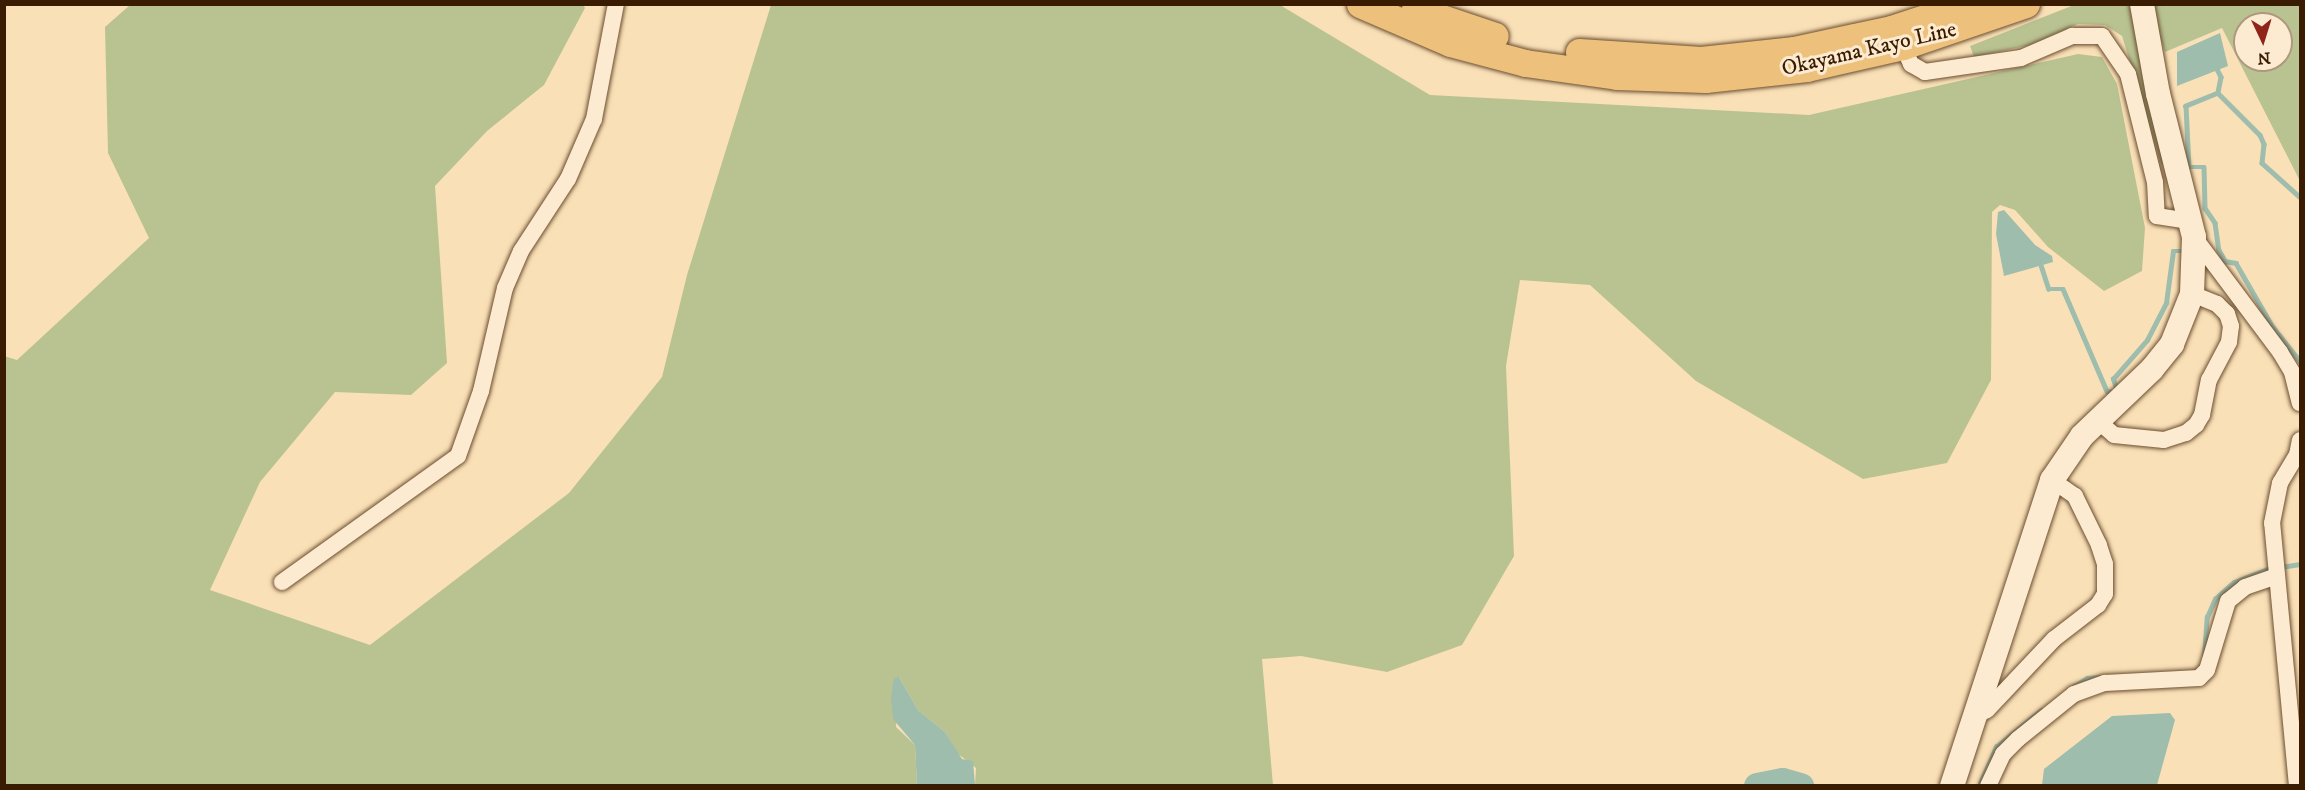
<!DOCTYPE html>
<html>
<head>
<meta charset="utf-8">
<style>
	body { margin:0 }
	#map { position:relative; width:2305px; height:790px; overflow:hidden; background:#fae0b7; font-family:"IM FELL DW Pica",serif }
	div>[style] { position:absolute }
	.green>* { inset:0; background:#b9c392 }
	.water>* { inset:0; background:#9ebdad }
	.stream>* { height:4.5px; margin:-2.25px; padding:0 2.25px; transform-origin:2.25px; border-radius:2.25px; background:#9ebdad }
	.river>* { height:26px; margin:-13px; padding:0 13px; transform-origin:13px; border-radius:13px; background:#9ebdad }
	.roads { filter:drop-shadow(0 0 2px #6a4d2f) drop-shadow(0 0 2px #6a4d2f) }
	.street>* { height:16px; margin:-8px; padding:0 8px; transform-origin:8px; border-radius:8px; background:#fcebd0 }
	.secondary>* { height:24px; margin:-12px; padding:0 12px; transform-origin:12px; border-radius:12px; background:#fcebd0 }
	.primary>* { height:27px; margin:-13.5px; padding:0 13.5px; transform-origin:13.5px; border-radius:13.5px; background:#edc07c }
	span { translate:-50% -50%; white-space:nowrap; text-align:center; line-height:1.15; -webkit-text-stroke:6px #fcebd0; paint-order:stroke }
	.street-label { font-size:22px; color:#3a1c02 }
	.frame { position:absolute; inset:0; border:6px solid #3a1c02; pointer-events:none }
	.north { position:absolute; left:2233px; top:12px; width:60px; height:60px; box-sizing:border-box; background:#fcebd0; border:2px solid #ae987e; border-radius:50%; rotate:176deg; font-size:16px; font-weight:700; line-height:24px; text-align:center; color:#3a1c02 }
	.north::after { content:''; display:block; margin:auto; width:21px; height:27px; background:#8f2418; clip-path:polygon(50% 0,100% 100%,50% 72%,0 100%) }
</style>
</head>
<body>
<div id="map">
	<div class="green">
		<i style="clip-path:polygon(583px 4px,585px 8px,544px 85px,487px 131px,435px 186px,447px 363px,411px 395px,335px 392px,260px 482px,210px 590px,370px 645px,569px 493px,662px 377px,687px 275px,771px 5px,1280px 5px,1430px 95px,1809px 115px,2078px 54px,2102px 57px,2117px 84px,2145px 228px,2142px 271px,2104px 291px,2048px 247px,2015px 210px,2000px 205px,1992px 212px,1991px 380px,1947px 463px,1863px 479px,1696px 381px,1590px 285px,1520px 280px,1506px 366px,1514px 556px,1462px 645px,1387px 672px,1301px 656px,1262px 659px,1273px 785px,975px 785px,976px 768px,957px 753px,945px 732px,918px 710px,899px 677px,896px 727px,915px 745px,917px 785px,5px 785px,4px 356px,17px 360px,149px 238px,108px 153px,105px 27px,130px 5px)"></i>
		<i style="clip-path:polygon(2074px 5px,2136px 5px,2167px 169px,2161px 163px,2122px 36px,2105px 25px,2078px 24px,2030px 45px,1974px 57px,1970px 46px)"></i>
		<i style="clip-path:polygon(evenodd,2148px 5px,2300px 5px,2300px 181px,2222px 28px,2165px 52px,2148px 5px,2245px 24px,2281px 24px,2281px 60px,2245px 60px,2245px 24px)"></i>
	</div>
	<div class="water">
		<i style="clip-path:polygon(2220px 33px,2228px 66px,2177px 86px,2177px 52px)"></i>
		<i style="clip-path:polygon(2004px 210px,2035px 245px,2052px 256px,2053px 262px,2004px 276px,1996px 234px,1998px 212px)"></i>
		<i style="clip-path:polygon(899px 677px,918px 710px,945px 732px,962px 759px,973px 761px,975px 785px,917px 785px,915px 745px,893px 719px,891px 698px,894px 678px)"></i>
		<i style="clip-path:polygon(2170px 713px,2175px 720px,2157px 785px,2042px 785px,2044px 769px,2112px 716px)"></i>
	</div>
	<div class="stream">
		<i style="left:2216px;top:67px;width:11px;rotate:63deg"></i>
		<i style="left:2221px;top:77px;width:16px;rotate:101deg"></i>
		<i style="left:2218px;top:93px;width:35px;rotate:158deg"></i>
		<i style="left:2186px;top:106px;width:61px;rotate:87.2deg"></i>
		<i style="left:2189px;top:167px;width:15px"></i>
		<i style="left:2204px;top:167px;width:41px;rotate:88.6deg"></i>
		<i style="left:2205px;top:208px;width:18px;rotate:56deg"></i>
		<i style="left:2215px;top:223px;width:27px;rotate:82deg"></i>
		<i style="left:2219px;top:250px;width:13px;rotate:61deg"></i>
		<i style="left:2225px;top:261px;width:11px;rotate:10deg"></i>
		<i style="left:2236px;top:263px;width:74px;rotate:60deg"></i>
		<i style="left:2273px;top:327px;width:43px;rotate:51.5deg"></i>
		<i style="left:2218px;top:93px;width:59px;rotate:45deg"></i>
		<i style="left:2260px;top:135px;width:10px;rotate:66deg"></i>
		<i style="left:2264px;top:144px;width:19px;rotate:96deg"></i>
		<i style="left:2262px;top:163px;width:51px;rotate:41.8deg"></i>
		<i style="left:2040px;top:262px;width:28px;rotate:72deg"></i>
		<i style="left:2049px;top:289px;width:14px"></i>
		<i style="left:2063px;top:289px;width:111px;rotate:66.7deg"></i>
		<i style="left:2107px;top:391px;width:11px;rotate:10deg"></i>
		<i style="left:2118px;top:393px;width:15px;rotate:-110deg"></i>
		<i style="left:2113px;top:379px;width:52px;rotate:-48.9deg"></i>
		<i style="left:2147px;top:340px;width:42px;rotate:-62.8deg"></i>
		<i style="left:2166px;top:303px;width:52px;rotate:-82.3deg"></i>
		<i style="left:2173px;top:251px;width:12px"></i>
		<i style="left:2204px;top:656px;width:39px;rotate:-86deg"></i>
		<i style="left:2207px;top:617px;width:20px;rotate:-66deg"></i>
		<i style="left:2215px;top:599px;width:25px;rotate:-42deg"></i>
		<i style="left:2234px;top:582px;width:36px;rotate:-21deg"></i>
		<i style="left:2268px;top:569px;width:32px;rotate:-9deg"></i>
		<i style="left:2070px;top:689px;width:20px;rotate:-33deg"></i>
		<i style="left:2087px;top:678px;width:13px;rotate:-4deg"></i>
		<i style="left:1979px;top:786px;width:43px;rotate:-66.4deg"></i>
		<i style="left:1996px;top:747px;width:58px;rotate:-39.4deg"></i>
	</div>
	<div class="river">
		<i style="left:1757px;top:786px;width:26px;rotate:-11deg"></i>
		<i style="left:1783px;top:781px;width:19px;rotate:16deg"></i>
	</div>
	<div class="roads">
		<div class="street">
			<i style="left:1903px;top:46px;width:20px;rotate:66deg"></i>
			<i style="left:1911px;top:64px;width:16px;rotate:30deg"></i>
			<i style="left:1925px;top:72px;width:97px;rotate:-8.3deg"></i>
			<i style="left:2021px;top:58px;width:56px;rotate:-23.3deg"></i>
			<i style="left:2072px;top:36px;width:30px"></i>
			<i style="left:2102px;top:36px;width:46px;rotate:55.6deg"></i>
			<i style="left:2128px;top:74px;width:111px;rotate:76deg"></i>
			<i style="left:2155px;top:182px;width:34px;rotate:87deg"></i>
			<i style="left:2157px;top:216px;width:33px;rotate:9deg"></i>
			<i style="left:2194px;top:237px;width:144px;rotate:53.2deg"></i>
			<i style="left:2280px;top:352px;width:23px;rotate:59deg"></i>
			<i style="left:2292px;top:372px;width:32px;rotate:76deg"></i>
			<i style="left:2098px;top:421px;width:21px;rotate:41deg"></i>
			<i style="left:2114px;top:435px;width:50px;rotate:5.7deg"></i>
			<i style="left:2164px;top:440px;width:23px;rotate:-18deg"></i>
			<i style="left:2186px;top:433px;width:13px;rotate:-39deg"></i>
			<i style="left:2196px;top:425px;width:12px;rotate:-59deg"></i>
			<i style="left:2202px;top:415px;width:36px;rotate:-79deg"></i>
			<i style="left:2209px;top:380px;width:43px;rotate:-62.2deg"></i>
			<i style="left:2229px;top:342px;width:16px;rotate:-83deg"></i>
			<i style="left:2231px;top:326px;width:13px;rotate:-108deg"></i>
			<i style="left:2227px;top:314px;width:14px;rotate:-135deg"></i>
			<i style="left:2217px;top:304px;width:27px;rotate:-158deg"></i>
			<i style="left:282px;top:582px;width:216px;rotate:-35.6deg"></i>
			<i style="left:458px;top:456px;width:69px;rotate:-70.5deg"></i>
			<i style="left:481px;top:391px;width:106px;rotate:-76.9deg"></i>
			<i style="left:505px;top:288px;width:40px;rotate:-66.6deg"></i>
			<i style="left:521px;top:251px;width:86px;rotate:-56.9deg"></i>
			<i style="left:568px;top:179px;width:65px;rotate:-66.6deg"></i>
			<i style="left:594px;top:119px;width:117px;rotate:-79.2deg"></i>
			<i style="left:1975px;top:716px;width:13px;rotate:-27deg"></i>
			<i style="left:1987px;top:710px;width:98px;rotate:-46.7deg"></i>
			<i style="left:2054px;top:639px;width:56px;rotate:-37.7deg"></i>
			<i style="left:2098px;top:605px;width:13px;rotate:-58deg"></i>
			<i style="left:2105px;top:594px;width:30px;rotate:-90deg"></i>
			<i style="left:2105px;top:564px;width:20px;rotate:-108deg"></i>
			<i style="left:2099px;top:545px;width:55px;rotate:-116.1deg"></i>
			<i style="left:2075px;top:496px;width:28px;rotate:-145deg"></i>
			<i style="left:1988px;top:786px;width:35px;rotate:-65deg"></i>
			<i style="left:2003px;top:754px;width:21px;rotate:-45deg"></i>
			<i style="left:2018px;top:739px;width:72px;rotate:-38.8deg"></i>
			<i style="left:2074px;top:694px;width:33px;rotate:-20deg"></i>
			<i style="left:2105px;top:683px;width:94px;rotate:-3deg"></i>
			<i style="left:2199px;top:678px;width:11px;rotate:-45deg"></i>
			<i style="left:2207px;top:670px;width:72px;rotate:-73.1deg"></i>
			<i style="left:2228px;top:601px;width:22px;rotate:-39deg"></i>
			<i style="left:2245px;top:587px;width:34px;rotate:-19deg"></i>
			<i style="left:2297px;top:786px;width:264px;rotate:-95.4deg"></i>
			<i style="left:2272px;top:523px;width:41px;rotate:-78.7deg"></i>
			<i style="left:2280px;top:483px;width:33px;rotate:-59deg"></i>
			<i style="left:2297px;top:455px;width:15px;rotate:-79deg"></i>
		</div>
		<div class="secondary">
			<i style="left:1952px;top:786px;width:322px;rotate:-71.9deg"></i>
			<i style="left:2052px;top:480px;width:53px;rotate:-55.7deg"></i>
			<i style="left:2082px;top:436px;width:97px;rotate:-43.7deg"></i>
			<i style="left:2152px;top:369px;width:32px;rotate:-51deg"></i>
			<i style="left:2172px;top:344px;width:54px;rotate:-68.2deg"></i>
			<i style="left:2192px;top:294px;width:57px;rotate:-88deg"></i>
			<i style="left:2194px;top:237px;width:147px;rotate:-104.1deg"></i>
			<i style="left:2158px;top:94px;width:91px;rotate:-100.1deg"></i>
		</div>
		<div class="primary">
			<i style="left:1360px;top:4px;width:98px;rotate:23.4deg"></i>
			<i style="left:1450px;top:43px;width:78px;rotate:14.9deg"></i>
			<i style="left:1525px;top:63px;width:93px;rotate:8deg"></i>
			<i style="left:1617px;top:76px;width:88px;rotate:2deg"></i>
			<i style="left:1705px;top:79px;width:102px;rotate:-6.2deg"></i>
			<i style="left:1806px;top:68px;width:99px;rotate:-12.8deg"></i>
			<i style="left:1903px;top:46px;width:130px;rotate:-18.9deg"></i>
			<i style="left:1415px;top:9px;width:84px;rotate:18.6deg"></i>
			<i style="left:1579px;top:52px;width:122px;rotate:3.8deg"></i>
			<i style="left:1701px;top:60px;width:94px;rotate:-6.1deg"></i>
			<i style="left:1794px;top:50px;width:99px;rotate:-12.2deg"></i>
			<i style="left:1891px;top:29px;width:80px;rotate:-18.2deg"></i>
		</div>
	</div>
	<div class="street-label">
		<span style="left:1869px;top:49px;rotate:-13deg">Okayama Kayo Line</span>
	</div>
	<div class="frame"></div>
	<div class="north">N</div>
</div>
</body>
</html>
